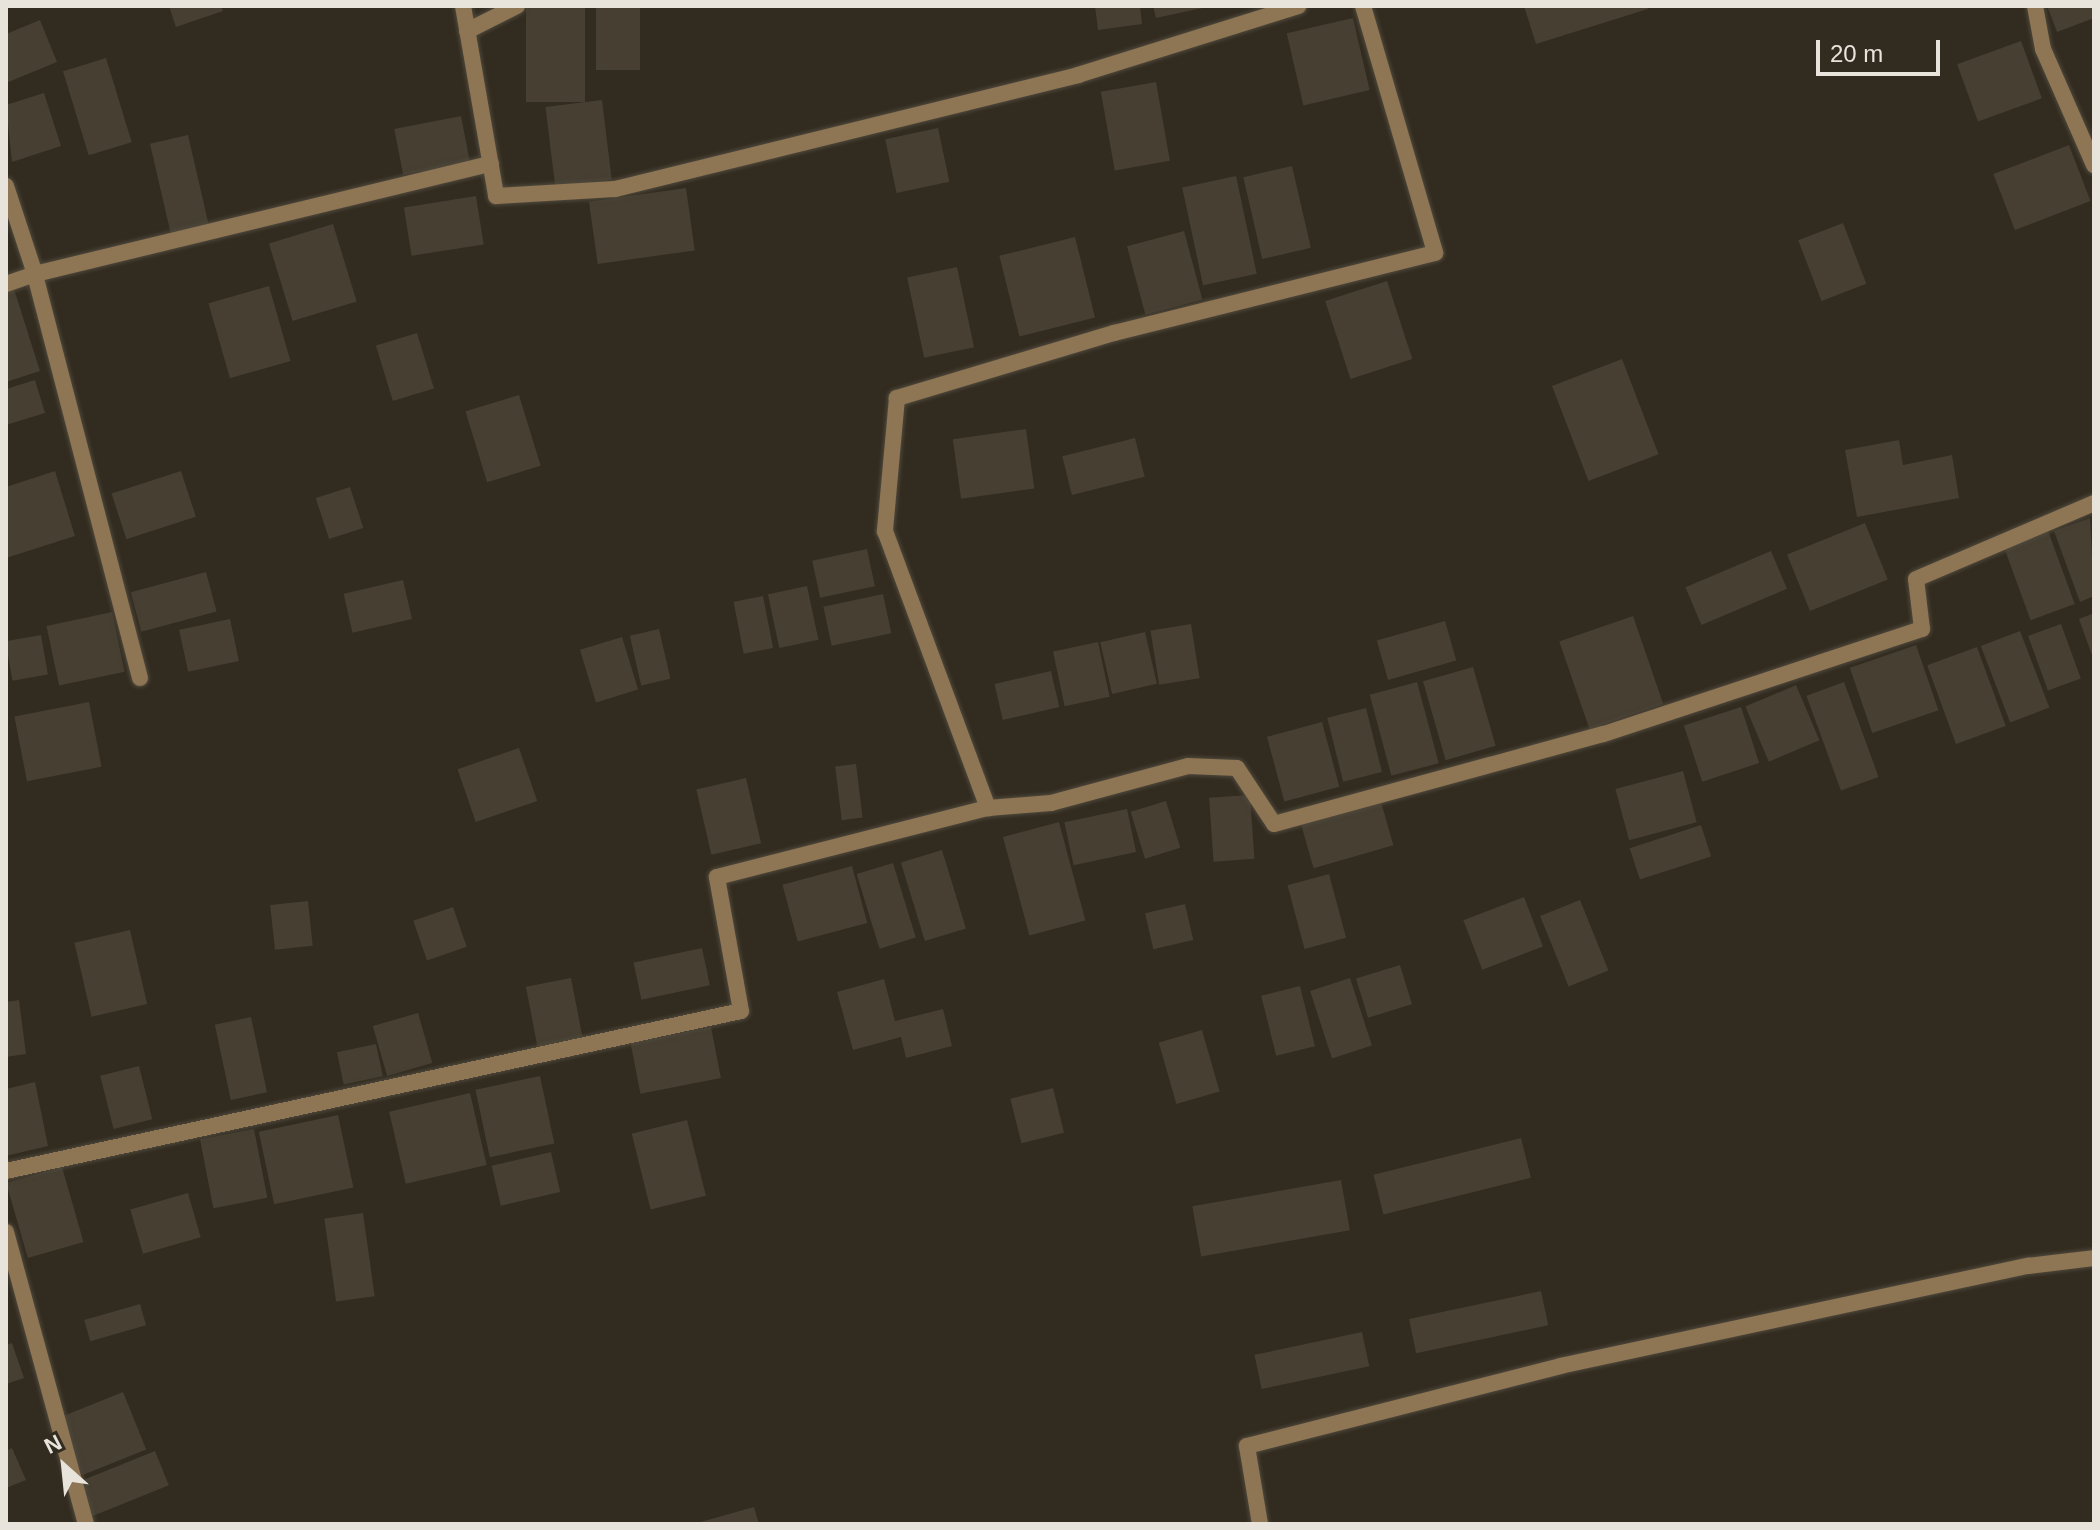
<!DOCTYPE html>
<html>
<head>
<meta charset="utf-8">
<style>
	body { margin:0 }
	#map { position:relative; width:2100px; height:1530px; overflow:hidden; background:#322b1f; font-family:Arial,sans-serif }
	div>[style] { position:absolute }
	.building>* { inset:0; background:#463f32; transform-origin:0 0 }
	.roads { filter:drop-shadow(0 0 2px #4f493d) drop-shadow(0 0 2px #4f493d) }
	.street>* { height:16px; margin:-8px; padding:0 8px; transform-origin:8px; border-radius:8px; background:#8e7553 }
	span { translate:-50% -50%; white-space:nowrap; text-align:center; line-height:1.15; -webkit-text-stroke:6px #322b1f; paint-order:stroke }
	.frame { position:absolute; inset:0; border:8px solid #e8e4dc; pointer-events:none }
	.north { position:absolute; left:24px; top:1426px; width:80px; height:80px; -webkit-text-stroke:6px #322b1f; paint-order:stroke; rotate:333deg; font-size:22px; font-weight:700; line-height:32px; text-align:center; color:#e8e4dc }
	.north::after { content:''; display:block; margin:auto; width:28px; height:36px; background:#e8e4dc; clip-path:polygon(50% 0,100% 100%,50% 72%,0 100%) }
	.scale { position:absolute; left:1816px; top:40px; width:124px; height:36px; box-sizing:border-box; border:4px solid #e8e4dc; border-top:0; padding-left:10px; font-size:24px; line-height:28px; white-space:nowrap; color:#e8e4dc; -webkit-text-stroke:6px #322b1f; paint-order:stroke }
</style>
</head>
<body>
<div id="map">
	<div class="building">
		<i style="clip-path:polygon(169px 6px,221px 6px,223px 11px,176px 27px)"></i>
		<i style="left:526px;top:6px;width:59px;height:96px"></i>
		<i style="left:596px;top:6px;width:44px;height:64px"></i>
		<i style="clip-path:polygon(1095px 6px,1140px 6px,1142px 24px,1098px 30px)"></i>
		<i style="clip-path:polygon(1153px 6px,1206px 6px,1207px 7px,1156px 18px)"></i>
		<i style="clip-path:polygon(1524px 6px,1647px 6px,1648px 9px,1536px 44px)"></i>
		<i style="clip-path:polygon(2047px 6px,2094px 6px,2094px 18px,2057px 32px)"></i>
		<i style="left:1353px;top:18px;width:74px;height:68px;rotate:77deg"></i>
		<i style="clip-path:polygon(40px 20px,57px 62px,6px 83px,6px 34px)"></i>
		<i style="left:2021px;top:41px;width:61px;height:68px;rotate:70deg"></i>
		<i style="left:106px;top:58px;width:88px;height:45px;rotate:73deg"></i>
		<i style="left:1156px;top:82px;width:80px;height:56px;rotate:80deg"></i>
		<i style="clip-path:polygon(44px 93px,61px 146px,12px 162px,6px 105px)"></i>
		<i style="left:602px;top:100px;width:80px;height:57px;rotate:83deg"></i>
		<i style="left:461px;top:116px;width:47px;height:68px;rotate:79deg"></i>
		<i style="left:938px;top:128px;width:55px;height:54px;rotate:78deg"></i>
		<i style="left:188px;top:135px;width:98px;height:39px;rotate:77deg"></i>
		<i style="left:2069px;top:145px;width:60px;height:81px;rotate:69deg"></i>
		<i style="left:1292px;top:166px;width:84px;height:50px;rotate:77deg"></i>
		<i style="left:1236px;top:176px;width:100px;height:55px;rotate:78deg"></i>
		<i style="left:686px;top:188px;width:63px;height:98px;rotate:82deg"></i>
		<i style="left:476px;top:196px;width:49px;height:73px;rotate:81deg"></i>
		<i style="left:1843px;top:223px;width:65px;height:48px;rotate:69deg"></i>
		<i style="left:333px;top:224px;width:81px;height:67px;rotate:73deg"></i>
		<i style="left:1184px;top:231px;width:71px;height:59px;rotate:75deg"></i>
		<i style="left:1075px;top:237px;width:83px;height:78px;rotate:76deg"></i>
		<i style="left:957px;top:267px;width:82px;height:51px;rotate:78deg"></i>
		<i style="left:1387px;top:281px;width:82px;height:65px;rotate:72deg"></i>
		<i style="left:269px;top:286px;width:78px;height:63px;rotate:74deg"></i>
		<i style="clip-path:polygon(14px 289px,40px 371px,6px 382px,6px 292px)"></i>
		<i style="left:417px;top:333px;width:58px;height:43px;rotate:73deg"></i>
		<i style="left:1622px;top:359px;width:102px;height:75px;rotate:69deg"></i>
		<i style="clip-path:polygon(35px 380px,45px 413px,6px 425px,6px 389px)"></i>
		<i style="left:519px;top:395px;width:74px;height:56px;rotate:73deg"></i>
		<i style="left:1026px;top:429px;width:60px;height:74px;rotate:82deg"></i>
		<i style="left:1135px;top:438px;width:40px;height:75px;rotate:76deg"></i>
		<i style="clip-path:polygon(1899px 440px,1903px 465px,1952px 455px,1959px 498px,1857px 517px,1845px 450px)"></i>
		<i style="clip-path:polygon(55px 471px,75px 536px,6px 558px,6px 487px)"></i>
		<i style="left:181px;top:471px;width:48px;height:73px;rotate:72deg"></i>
		<i style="left:350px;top:487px;width:43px;height:36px;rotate:72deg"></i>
		<i style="clip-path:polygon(2090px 518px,2094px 596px,2080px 602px,2054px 531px)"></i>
		<i style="left:1865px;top:523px;width:61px;height:84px;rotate:68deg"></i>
		<i style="left:2047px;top:528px;width:81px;height:47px;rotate:70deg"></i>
		<i style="left:867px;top:549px;width:38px;height:56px;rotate:78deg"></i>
		<i style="left:1771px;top:551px;width:41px;height:93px;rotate:67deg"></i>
		<i style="left:206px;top:572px;width:41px;height:78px;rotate:75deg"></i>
		<i style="left:403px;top:580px;width:40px;height:61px;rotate:77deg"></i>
		<i style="left:807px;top:586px;width:55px;height:40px;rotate:78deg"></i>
		<i style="left:883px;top:594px;width:40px;height:61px;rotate:78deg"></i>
		<i style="left:763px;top:596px;width:53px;height:30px;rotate:79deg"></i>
		<i style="left:112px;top:612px;width:61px;height:67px;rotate:78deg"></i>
		<i style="clip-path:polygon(2094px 613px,2094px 661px,2079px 619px)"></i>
		<i style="left:1633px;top:616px;width:93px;height:78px;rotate:71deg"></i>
		<i style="left:230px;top:619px;width:43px;height:52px;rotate:78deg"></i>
		<i style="left:1445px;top:621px;width:41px;height:71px;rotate:74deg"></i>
		<i style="left:1191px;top:624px;width:55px;height:41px;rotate:81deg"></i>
		<i style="left:2061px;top:624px;width:58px;height:35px;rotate:70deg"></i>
		<i style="left:659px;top:629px;width:51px;height:30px;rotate:77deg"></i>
		<i style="left:2020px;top:631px;width:82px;height:42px;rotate:69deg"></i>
		<i style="left:1145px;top:632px;width:53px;height:46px;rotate:77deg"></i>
		<i style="left:41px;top:635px;width:40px;height:36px;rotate:80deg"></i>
		<i style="left:622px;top:637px;width:55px;height:44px;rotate:73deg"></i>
		<i style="left:1098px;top:642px;width:56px;height:46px;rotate:78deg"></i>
		<i style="left:1916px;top:645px;width:69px;height:70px;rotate:71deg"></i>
		<i style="left:1977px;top:647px;width:84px;height:53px;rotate:70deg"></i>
		<i style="left:1473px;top:667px;width:82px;height:52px;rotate:74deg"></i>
		<i style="left:1051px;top:671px;width:37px;height:58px;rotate:77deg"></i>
		<i style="left:1417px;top:682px;width:84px;height:49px;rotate:75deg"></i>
		<i style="left:1844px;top:682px;width:101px;height:40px;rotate:70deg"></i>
		<i style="left:1796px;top:685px;width:60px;height:55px;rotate:67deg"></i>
		<i style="left:89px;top:702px;width:66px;height:76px;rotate:79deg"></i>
		<i style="left:1741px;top:707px;width:59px;height:60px;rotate:72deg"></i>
		<i style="left:1366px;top:708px;width:66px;height:40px;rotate:76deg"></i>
		<i style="left:1322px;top:722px;width:67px;height:57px;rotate:75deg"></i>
		<i style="left:519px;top:748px;width:56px;height:65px;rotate:71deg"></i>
		<i style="left:856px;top:764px;width:54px;height:21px;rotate:83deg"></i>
		<i style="left:1683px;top:771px;width:53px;height:70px;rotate:75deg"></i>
		<i style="left:746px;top:778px;width:67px;height:51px;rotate:77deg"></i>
		<i style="left:1250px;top:795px;width:64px;height:41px;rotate:86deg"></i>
		<i style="left:1166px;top:801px;width:49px;height:37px;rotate:73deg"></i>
		<i style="left:1381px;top:802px;width:45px;height:83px;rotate:74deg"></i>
		<i style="left:1127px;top:809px;width:44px;height:64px;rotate:78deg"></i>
		<i style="left:1059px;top:822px;width:102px;height:58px;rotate:75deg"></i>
		<i style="left:1701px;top:825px;width:33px;height:75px;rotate:72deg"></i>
		<i style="left:942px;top:850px;width:82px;height:43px;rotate:73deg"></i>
		<i style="left:893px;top:863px;width:78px;height:38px;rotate:73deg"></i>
		<i style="left:852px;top:866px;width:59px;height:72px;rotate:75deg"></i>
		<i style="left:1329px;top:874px;width:66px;height:43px;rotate:75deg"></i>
		<i style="left:1524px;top:897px;width:53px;height:65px;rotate:69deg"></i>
		<i style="left:1580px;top:900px;width:76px;height:43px;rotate:68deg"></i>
		<i style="left:308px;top:901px;width:45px;height:38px;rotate:84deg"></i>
		<i style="left:1185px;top:904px;width:37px;height:41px;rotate:77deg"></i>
		<i style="left:453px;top:907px;width:42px;height:42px;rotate:71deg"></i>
		<i style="left:130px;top:930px;width:76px;height:57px;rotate:77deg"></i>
		<i style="left:702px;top:948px;width:38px;height:70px;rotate:78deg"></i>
		<i style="left:1400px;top:965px;width:41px;height:46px;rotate:73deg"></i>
		<i style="left:571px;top:978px;width:61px;height:46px;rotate:79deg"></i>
		<i style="left:1350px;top:978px;width:71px;height:42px;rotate:72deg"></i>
		<i style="clip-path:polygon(884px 979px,895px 1021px,943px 1009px,952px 1046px,906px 1058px,901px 1037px,853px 1050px,837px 992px)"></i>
		<i style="left:1300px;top:986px;width:62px;height:40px;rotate:76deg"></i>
		<i style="clip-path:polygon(19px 1000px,26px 1054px,6px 1057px,6px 1002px)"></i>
		<i style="left:418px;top:1013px;width:52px;height:47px;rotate:74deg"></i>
		<i style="left:251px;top:1017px;width:77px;height:37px;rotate:78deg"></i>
		<i style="left:711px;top:1027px;width:52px;height:82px;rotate:79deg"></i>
		<i style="left:1202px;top:1030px;width:64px;height:45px;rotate:74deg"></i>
		<i style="left:376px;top:1044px;width:33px;height:40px;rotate:78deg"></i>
		<i style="left:139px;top:1066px;width:55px;height:40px;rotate:76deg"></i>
		<i style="left:540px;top:1076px;width:69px;height:66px;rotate:78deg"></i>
		<i style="clip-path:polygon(35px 1082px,48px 1146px,6px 1156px,6px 1089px)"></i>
		<i style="left:1053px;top:1088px;width:46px;height:44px;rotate:76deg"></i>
		<i style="left:470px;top:1093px;width:74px;height:83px;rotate:77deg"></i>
		<i style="left:338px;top:1115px;width:74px;height:81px;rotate:78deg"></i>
		<i style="left:687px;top:1120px;width:78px;height:57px;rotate:76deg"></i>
		<i style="left:254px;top:1129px;width:70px;height:55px;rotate:79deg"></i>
		<i style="left:1521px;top:1138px;width:41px;height:152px;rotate:76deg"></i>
		<i style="left:551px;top:1152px;width:41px;height:61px;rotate:77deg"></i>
		<i style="left:62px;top:1167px;width:78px;height:58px;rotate:74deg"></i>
		<i style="left:1341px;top:1180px;width:51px;height:151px;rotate:80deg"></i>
		<i style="left:188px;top:1193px;width:46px;height:60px;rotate:74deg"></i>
		<i style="left:363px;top:1213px;width:84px;height:39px;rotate:82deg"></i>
		<i style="left:1541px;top:1291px;width:35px;height:135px;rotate:78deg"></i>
		<i style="left:140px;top:1304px;width:22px;height:58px;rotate:74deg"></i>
		<i style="left:1362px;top:1332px;width:35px;height:110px;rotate:78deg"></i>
		<i style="clip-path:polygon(12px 1343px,24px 1378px,6px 1384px,6px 1345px)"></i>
		<i style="left:123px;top:1392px;width:62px;height:69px;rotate:68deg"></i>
		<i style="clip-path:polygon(12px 1448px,26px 1480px,6px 1488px,6px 1451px)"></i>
		<i style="left:155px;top:1451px;width:37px;height:84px;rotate:68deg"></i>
		<i style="clip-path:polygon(754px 1507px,759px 1524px,697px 1524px,697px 1523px)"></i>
	</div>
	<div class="roads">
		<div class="street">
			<i style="left:463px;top:6px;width:193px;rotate:80.1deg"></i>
			<i style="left:496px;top:196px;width:119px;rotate:-3.4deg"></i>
			<i style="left:615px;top:189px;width:477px;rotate:-13.8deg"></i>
			<i style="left:1078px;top:75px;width:231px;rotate:-17.4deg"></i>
			<i style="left:1363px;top:6px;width:257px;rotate:73.7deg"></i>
			<i style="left:1435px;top:253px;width:331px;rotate:166deg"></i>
			<i style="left:1114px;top:333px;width:227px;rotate:163.3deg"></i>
			<i style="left:897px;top:398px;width:134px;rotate:95.2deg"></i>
			<i style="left:885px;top:531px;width:296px;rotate:69.6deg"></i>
			<i style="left:988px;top:808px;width:63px;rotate:-4.5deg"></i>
			<i style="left:1051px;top:803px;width:142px;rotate:-15.1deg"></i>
			<i style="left:1188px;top:766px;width:49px;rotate:2.3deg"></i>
			<i style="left:1237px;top:768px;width:67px;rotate:56.5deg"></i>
			<i style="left:1274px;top:824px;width:342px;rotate:-15.3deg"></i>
			<i style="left:1604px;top:734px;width:335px;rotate:-18.3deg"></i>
			<i style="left:1922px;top:629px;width:50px;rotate:-96.8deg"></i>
			<i style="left:1916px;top:579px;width:194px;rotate:-23.1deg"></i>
			<i style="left:2035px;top:6px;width:44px;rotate:79.5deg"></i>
			<i style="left:2043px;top:49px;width:127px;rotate:66.3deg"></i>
			<i style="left:467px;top:31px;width:56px;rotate:-26.6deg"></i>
			<i style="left:6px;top:186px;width:93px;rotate:71.8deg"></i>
			<i style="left:35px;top:274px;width:31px;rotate:161deg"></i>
			<i style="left:140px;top:678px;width:417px;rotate:-104.6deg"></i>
			<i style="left:35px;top:274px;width:469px;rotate:-13.6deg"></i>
			<i style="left:6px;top:1171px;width:752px;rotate:-12.28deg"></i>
			<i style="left:741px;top:1011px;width:136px;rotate:-100.2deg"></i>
			<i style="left:717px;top:877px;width:280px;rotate:-14.3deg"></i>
			<i style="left:6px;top:1232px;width:303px;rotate:74.7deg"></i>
			<i style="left:1260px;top:1524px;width:79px;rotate:-99.5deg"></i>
			<i style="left:1247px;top:1446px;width:323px;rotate:-14.3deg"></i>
			<i style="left:1560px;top:1366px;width:479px;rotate:-12.1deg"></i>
			<i style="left:2028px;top:1266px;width:66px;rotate:-6.9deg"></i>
		</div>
	</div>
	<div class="frame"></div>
	<div class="north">N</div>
	<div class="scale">20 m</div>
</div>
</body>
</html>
